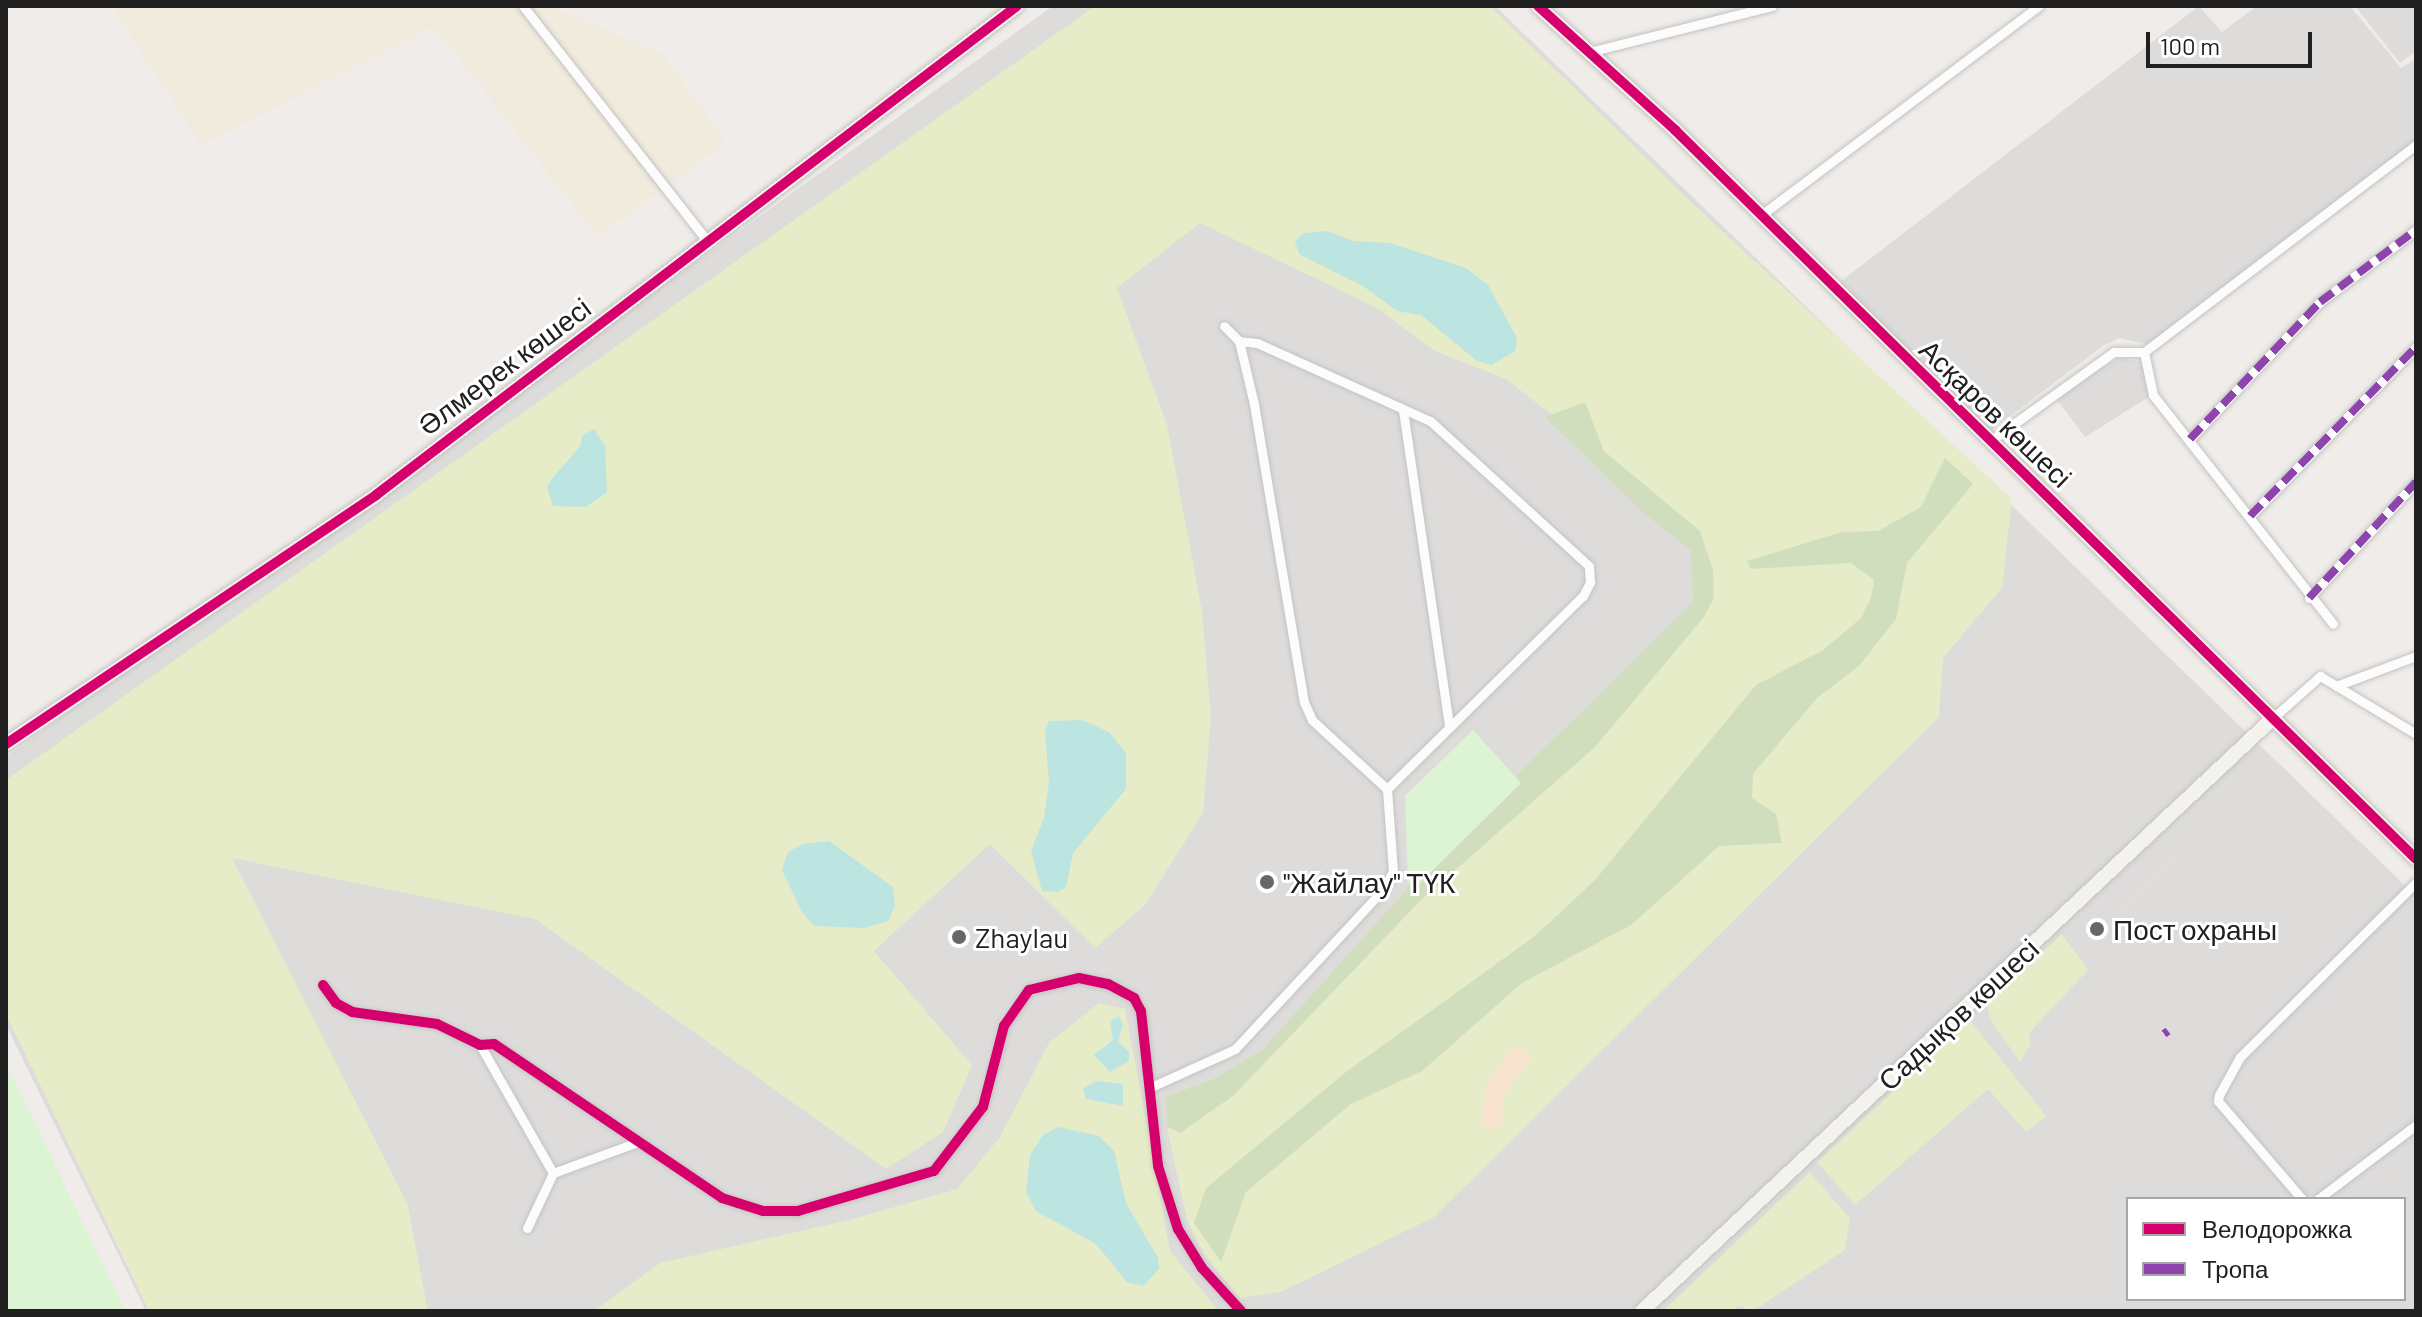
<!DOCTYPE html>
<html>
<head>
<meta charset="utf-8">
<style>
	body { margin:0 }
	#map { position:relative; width:2422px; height:1317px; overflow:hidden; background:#efece9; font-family:Barlow,sans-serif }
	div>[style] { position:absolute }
	.residential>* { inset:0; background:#dedcdb }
	.farmland>* { inset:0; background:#f0ebdc }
	.grass>* { inset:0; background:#e5ecc7 }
	.forest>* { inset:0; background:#d1debe }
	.sand>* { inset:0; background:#f8e4ce }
	.park>* { inset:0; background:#dcf4d4 }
	.parking>* { inset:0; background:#dfdddc; transform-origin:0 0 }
	.water>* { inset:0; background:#bce4e1 }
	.roads { filter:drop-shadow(0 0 2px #c4c3c1) drop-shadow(0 0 2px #c4c3c1) }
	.street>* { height:9px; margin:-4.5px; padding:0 4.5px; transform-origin:4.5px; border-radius:4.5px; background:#fdfcfc }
	.secondary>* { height:14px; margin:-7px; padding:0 7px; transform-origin:7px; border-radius:7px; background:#f4f2ec }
	.quiet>* { height:8px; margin-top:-4px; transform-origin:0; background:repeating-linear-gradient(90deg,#8e44ad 0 16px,transparent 0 24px) }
	.cycleway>* { height:10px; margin:-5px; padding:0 5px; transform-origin:5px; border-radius:5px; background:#d6006c }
	.dots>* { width:22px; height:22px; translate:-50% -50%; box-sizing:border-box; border:4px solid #fff; border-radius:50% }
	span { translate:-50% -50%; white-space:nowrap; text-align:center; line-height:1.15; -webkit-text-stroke:6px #fff; paint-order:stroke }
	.street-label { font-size:28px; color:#202020 }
	.poi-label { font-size:28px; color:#202020 }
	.left { translate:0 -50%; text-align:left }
	.frame { position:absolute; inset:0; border:8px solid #202020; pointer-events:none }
	.legend { position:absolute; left:2126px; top:1197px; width:280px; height:104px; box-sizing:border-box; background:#fff; border:2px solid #a6a6a6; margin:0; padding:10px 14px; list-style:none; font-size:24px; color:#202020 }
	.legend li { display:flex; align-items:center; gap:16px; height:40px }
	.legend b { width:40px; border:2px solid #a6a6a6 }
	.scale { position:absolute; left:2146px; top:32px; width:166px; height:36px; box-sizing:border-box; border:4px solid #202020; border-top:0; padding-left:10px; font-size:24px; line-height:28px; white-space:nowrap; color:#202020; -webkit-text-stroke:6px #fff; paint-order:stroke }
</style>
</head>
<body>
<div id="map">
	<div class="residential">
		<i style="clip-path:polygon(evenodd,1053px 6px,1495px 6px,2416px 896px,2416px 1311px,146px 1311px,6px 1025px,6px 757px,1053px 6px,2128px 1199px,2404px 1199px,2404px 1299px,2128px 1299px,2128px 1199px)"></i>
		<i style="clip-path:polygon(2199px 6px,2222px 32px,2257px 6px,2350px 6px,2401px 68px,2416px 59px,2416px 149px,2147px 344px,2119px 338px,2103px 346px,1989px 432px,1840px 282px)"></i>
		<i style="clip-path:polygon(2355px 6px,2416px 6px,2416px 51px,2400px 63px)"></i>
		<i style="clip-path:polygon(2119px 358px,2150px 363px,2152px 395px,2085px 437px,2055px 397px)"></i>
	</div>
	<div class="farmland">
		<i style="clip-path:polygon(112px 6px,551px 6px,663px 54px,726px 143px,597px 236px,434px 26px,201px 145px)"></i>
	</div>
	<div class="grass">
		<i style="clip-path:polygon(1095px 6px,1490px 6px,1692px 203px,2012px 499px,2002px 588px,1943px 658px,1939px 717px,1434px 1217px,1281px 1292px,1240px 1298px,1204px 1254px,1187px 1220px,1168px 1132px,1166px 1097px,1213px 1079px,1262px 1050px,1703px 596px,1693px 543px,1592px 446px,1506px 379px,1435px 351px,1375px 307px,1200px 223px,1117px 288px,1167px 425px,1202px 611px,1211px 717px,1203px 813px,1145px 905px,1095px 948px,990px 844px,874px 951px,972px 1065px,943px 1132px,886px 1169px,535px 919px,232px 858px,407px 1203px,428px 1311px,149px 1311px,6px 1014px,6px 780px)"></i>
		<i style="clip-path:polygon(2062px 934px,2088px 970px,2029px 1033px,2031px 1044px,2020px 1062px,1991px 1021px,1986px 1001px)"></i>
		<i style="clip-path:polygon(1099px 1003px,1125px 1009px,1170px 1251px,1217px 1309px,594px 1311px,660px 1263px,853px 1219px,957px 1189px,1000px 1137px,1049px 1043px)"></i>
		<i style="clip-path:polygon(1970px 1020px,2046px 1116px,2026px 1132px,1988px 1089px,1855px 1205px,1817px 1162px)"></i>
		<i style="clip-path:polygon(1810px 1172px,1850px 1219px,1845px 1250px,1753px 1311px,1738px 1306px,1733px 1311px,1663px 1311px)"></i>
	</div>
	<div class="forest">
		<i style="clip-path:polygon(1585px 402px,1604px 451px,1700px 531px,1713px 570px,1714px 597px,1704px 617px,1595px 747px,1420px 901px,1233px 1096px,1180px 1133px,1167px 1127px,1166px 1097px,1213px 1079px,1262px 1050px,1455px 836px,1693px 602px,1691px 550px,1646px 515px,1545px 417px)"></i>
		<i style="clip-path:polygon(1945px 458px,1973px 484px,1907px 563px,1896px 619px,1859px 666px,1817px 698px,1753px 774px,1752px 798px,1776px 814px,1782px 843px,1719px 846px,1631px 925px,1522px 983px,1422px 1071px,1351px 1104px,1246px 1192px,1221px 1262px,1194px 1223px,1206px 1188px,1346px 1072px,1535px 936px,1595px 880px,1756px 685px,1823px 650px,1861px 618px,1871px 598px,1874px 580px,1851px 563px,1751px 569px,1747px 561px,1842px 532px,1878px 531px,1921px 507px)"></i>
	</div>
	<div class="sand">
		<i style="clip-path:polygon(1515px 1047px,1528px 1050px,1531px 1059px,1504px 1094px,1501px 1125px,1490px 1130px,1480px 1118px,1486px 1088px,1490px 1075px)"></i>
	</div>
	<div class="park">
		<i style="clip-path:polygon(1473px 730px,1521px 783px,1415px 888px,1408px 882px,1405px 796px)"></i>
		<i style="clip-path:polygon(6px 1063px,95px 1248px,126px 1311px,6px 1311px)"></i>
	</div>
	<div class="parking">
		<i style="left:2172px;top:854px;width:10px;height:87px;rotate:45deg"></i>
	</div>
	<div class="water">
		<i style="clip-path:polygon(1328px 231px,1353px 241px,1390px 243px,1466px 268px,1488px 285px,1517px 338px,1515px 351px,1492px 365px,1477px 361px,1421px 315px,1397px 311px,1363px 286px,1299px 254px,1295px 241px,1304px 233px)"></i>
		<i style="clip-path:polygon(594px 429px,605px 446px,607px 492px,586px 507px,553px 506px,547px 487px,551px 480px,581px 445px,582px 436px)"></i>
		<i style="clip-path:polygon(1082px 720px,1109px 732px,1126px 753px,1126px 789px,1073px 853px,1066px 887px,1058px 892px,1042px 891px,1031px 851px,1044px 818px,1049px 783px,1045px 731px,1049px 721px)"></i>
		<i style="clip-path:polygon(829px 841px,893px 887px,895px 906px,888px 921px,864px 928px,814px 926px,802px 912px,782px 870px,788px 852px,802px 844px)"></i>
		<i style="clip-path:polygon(1119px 1016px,1123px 1025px,1118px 1041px,1129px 1052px,1129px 1061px,1110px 1072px,1094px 1055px,1113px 1040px,1110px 1021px)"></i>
		<i style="clip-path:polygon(1096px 1081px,1123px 1084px,1123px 1106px,1086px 1099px,1083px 1089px)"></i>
		<i style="clip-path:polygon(1058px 1127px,1099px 1136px,1114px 1151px,1126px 1203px,1158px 1258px,1159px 1269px,1143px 1286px,1127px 1282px,1096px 1244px,1036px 1211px,1026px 1192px,1030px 1155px,1043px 1135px)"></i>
	</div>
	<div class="roads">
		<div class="street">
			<i style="left:523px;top:6px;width:298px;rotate:51.9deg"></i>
			<i style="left:1589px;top:52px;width:189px;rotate:-14.1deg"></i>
			<i style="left:1760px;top:216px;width:349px;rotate:-37deg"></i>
			<i style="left:1239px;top:341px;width:65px;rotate:76.6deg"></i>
			<i style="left:1254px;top:404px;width:302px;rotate:80.5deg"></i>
			<i style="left:1304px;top:702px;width:20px;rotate:66deg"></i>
			<i style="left:1312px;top:720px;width:102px;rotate:42.6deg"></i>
			<i style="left:2144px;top:352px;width:44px;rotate:78.2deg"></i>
			<i style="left:2153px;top:395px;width:291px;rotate:51.8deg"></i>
			<i style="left:1403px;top:410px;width:319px;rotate:81.7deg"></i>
			<i style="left:2190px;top:439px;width:189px;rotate:-46.5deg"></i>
			<i style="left:2320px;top:302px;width:120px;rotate:-36.9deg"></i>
			<i style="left:1990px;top:441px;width:153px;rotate:-35.7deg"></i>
			<i style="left:2114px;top:352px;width:30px"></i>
			<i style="left:2144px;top:352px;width:342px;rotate:-37.3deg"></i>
			<i style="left:2250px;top:516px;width:237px;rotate:-45.5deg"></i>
			<i style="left:2309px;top:598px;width:158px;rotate:-47.3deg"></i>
			<i style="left:2336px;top:686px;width:85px;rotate:-20.6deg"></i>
			<i style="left:2274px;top:717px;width:62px;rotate:-41.7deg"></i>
			<i style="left:2320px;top:676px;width:112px;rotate:31.1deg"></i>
			<i style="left:323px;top:985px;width:22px;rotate:54deg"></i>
			<i style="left:336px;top:1003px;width:18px;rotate:29deg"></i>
			<i style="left:352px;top:1012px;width:86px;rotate:8deg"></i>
			<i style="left:437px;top:1024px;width:48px;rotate:26deg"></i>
			<i style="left:480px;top:1045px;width:14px;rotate:-4deg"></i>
			<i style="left:494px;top:1044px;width:275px;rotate:34deg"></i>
			<i style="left:722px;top:1198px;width:43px;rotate:17.6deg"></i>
			<i style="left:763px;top:1211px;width:35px"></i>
			<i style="left:798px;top:1211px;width:142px;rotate:-16.4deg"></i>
			<i style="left:934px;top:1171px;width:81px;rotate:-52.6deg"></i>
			<i style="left:983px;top:1107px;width:84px;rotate:-75.5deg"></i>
			<i style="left:1004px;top:1026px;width:44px;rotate:-55.2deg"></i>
			<i style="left:1029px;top:990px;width:51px;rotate:-13.5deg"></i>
			<i style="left:1079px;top:978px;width:30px;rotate:12deg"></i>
			<i style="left:1108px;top:984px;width:30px;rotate:28deg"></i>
			<i style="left:1134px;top:998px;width:15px;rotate:62deg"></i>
			<i style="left:1141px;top:1011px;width:156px;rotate:83.7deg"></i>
			<i style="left:1158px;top:1166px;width:66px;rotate:72.4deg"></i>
			<i style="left:1178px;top:1229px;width:46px;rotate:58.4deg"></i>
			<i style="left:1202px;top:1268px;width:58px;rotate:47.8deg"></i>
			<i style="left:480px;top:1045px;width:147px;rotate:60.3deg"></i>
			<i style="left:553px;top:1173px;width:87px;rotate:-20.1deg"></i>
			<i style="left:1151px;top:1087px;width:92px;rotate:-24.3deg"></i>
			<i style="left:1235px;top:1049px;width:217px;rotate:-47.1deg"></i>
			<i style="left:1383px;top:890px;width:21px;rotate:-62deg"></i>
			<i style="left:1393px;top:871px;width:82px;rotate:-94.2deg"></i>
			<i style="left:1387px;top:789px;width:275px;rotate:-44.6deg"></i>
			<i style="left:1583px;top:596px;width:16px;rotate:-63deg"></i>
			<i style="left:1590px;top:582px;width:16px;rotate:-94deg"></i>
			<i style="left:1589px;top:566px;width:215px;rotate:-137.6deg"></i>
			<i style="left:1430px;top:421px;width:190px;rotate:-155.7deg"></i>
			<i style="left:1257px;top:343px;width:18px;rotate:-174deg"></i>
			<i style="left:1239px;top:341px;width:21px;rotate:-135deg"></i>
			<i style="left:2302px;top:1199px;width:129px;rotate:-130.6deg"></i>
			<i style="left:2218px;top:1101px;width:6px;rotate:-81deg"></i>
			<i style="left:2219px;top:1095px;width:43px;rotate:-61.1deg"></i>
			<i style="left:2240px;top:1057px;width:248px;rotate:-44.8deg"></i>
			<i style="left:2318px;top:1199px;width:123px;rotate:-37.1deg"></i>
			<i style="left:527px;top:1228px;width:61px;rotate:-64.7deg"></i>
		</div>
		<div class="secondary">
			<i style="left:1538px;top:6px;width:185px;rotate:42.1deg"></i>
			<i style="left:1675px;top:130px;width:1039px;rotate:44.53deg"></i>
			<i style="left:6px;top:744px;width:446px;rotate:-33.9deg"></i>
			<i style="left:376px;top:495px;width:806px;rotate:-37.34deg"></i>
			<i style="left:1642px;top:1311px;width:867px;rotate:-43.22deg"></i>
		</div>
	</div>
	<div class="quiet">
		<i style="left:2190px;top:439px;width:189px;rotate:-46.5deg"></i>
		<i style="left:2320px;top:302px;width:120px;rotate:-36.9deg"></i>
		<i style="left:2250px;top:516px;width:237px;rotate:-45.5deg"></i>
		<i style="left:2309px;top:598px;width:158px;rotate:-47.3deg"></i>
		<i style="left:2164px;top:1034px;width:5px;rotate:-37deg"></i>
	</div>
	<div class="cycleway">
		<i style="left:1538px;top:6px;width:185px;rotate:42.1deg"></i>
		<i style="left:1675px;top:130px;width:1039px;rotate:44.53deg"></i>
		<i style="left:6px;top:744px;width:446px;rotate:-33.9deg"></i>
		<i style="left:376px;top:495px;width:806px;rotate:-37.34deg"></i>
		<i style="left:323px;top:985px;width:22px;rotate:54deg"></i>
		<i style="left:336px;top:1003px;width:18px;rotate:29deg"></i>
		<i style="left:352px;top:1012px;width:86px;rotate:8deg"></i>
		<i style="left:437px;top:1024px;width:48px;rotate:26deg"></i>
		<i style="left:480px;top:1045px;width:14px;rotate:-4deg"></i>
		<i style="left:494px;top:1044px;width:275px;rotate:34deg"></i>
		<i style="left:722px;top:1198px;width:43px;rotate:17.6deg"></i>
		<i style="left:763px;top:1211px;width:35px"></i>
		<i style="left:798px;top:1211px;width:142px;rotate:-16.4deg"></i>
		<i style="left:934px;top:1171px;width:81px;rotate:-52.6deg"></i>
		<i style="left:983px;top:1107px;width:84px;rotate:-75.5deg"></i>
		<i style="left:1004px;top:1026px;width:44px;rotate:-55.2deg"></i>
		<i style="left:1029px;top:990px;width:51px;rotate:-13.5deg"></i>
		<i style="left:1079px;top:978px;width:30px;rotate:12deg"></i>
		<i style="left:1108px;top:984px;width:30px;rotate:28deg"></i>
		<i style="left:1134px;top:998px;width:15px;rotate:62deg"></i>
		<i style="left:1141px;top:1011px;width:156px;rotate:83.7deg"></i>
		<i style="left:1158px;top:1166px;width:66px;rotate:72.4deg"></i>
		<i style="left:1178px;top:1229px;width:46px;rotate:58.4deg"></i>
		<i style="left:1202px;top:1268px;width:58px;rotate:47.8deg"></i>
	</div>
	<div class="dots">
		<i style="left:1267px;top:882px;background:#686766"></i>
		<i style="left:2097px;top:929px;background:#686766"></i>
		<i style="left:959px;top:937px;background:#686766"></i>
	</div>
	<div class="street-label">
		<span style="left:504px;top:366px;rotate:-37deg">Әлмерек көшесі</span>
		<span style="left:1996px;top:413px;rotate:44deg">Асқаров көшесі</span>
		<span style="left:1958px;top:1014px;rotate:-43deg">Садықов көшесі</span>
	</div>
	<div class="poi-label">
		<span class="left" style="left:1283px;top:882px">"Жайлау" ТҮК</span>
		<span class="left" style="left:2113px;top:929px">Пост охраны</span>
		<span class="left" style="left:975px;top:937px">Zhaylau</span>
	</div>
	<div class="frame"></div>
	<ul class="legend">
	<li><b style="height:10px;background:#d6006c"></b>Велодорожка</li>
	<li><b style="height:10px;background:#8e44ad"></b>Тропа</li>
	</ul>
	<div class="scale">100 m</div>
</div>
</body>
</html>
